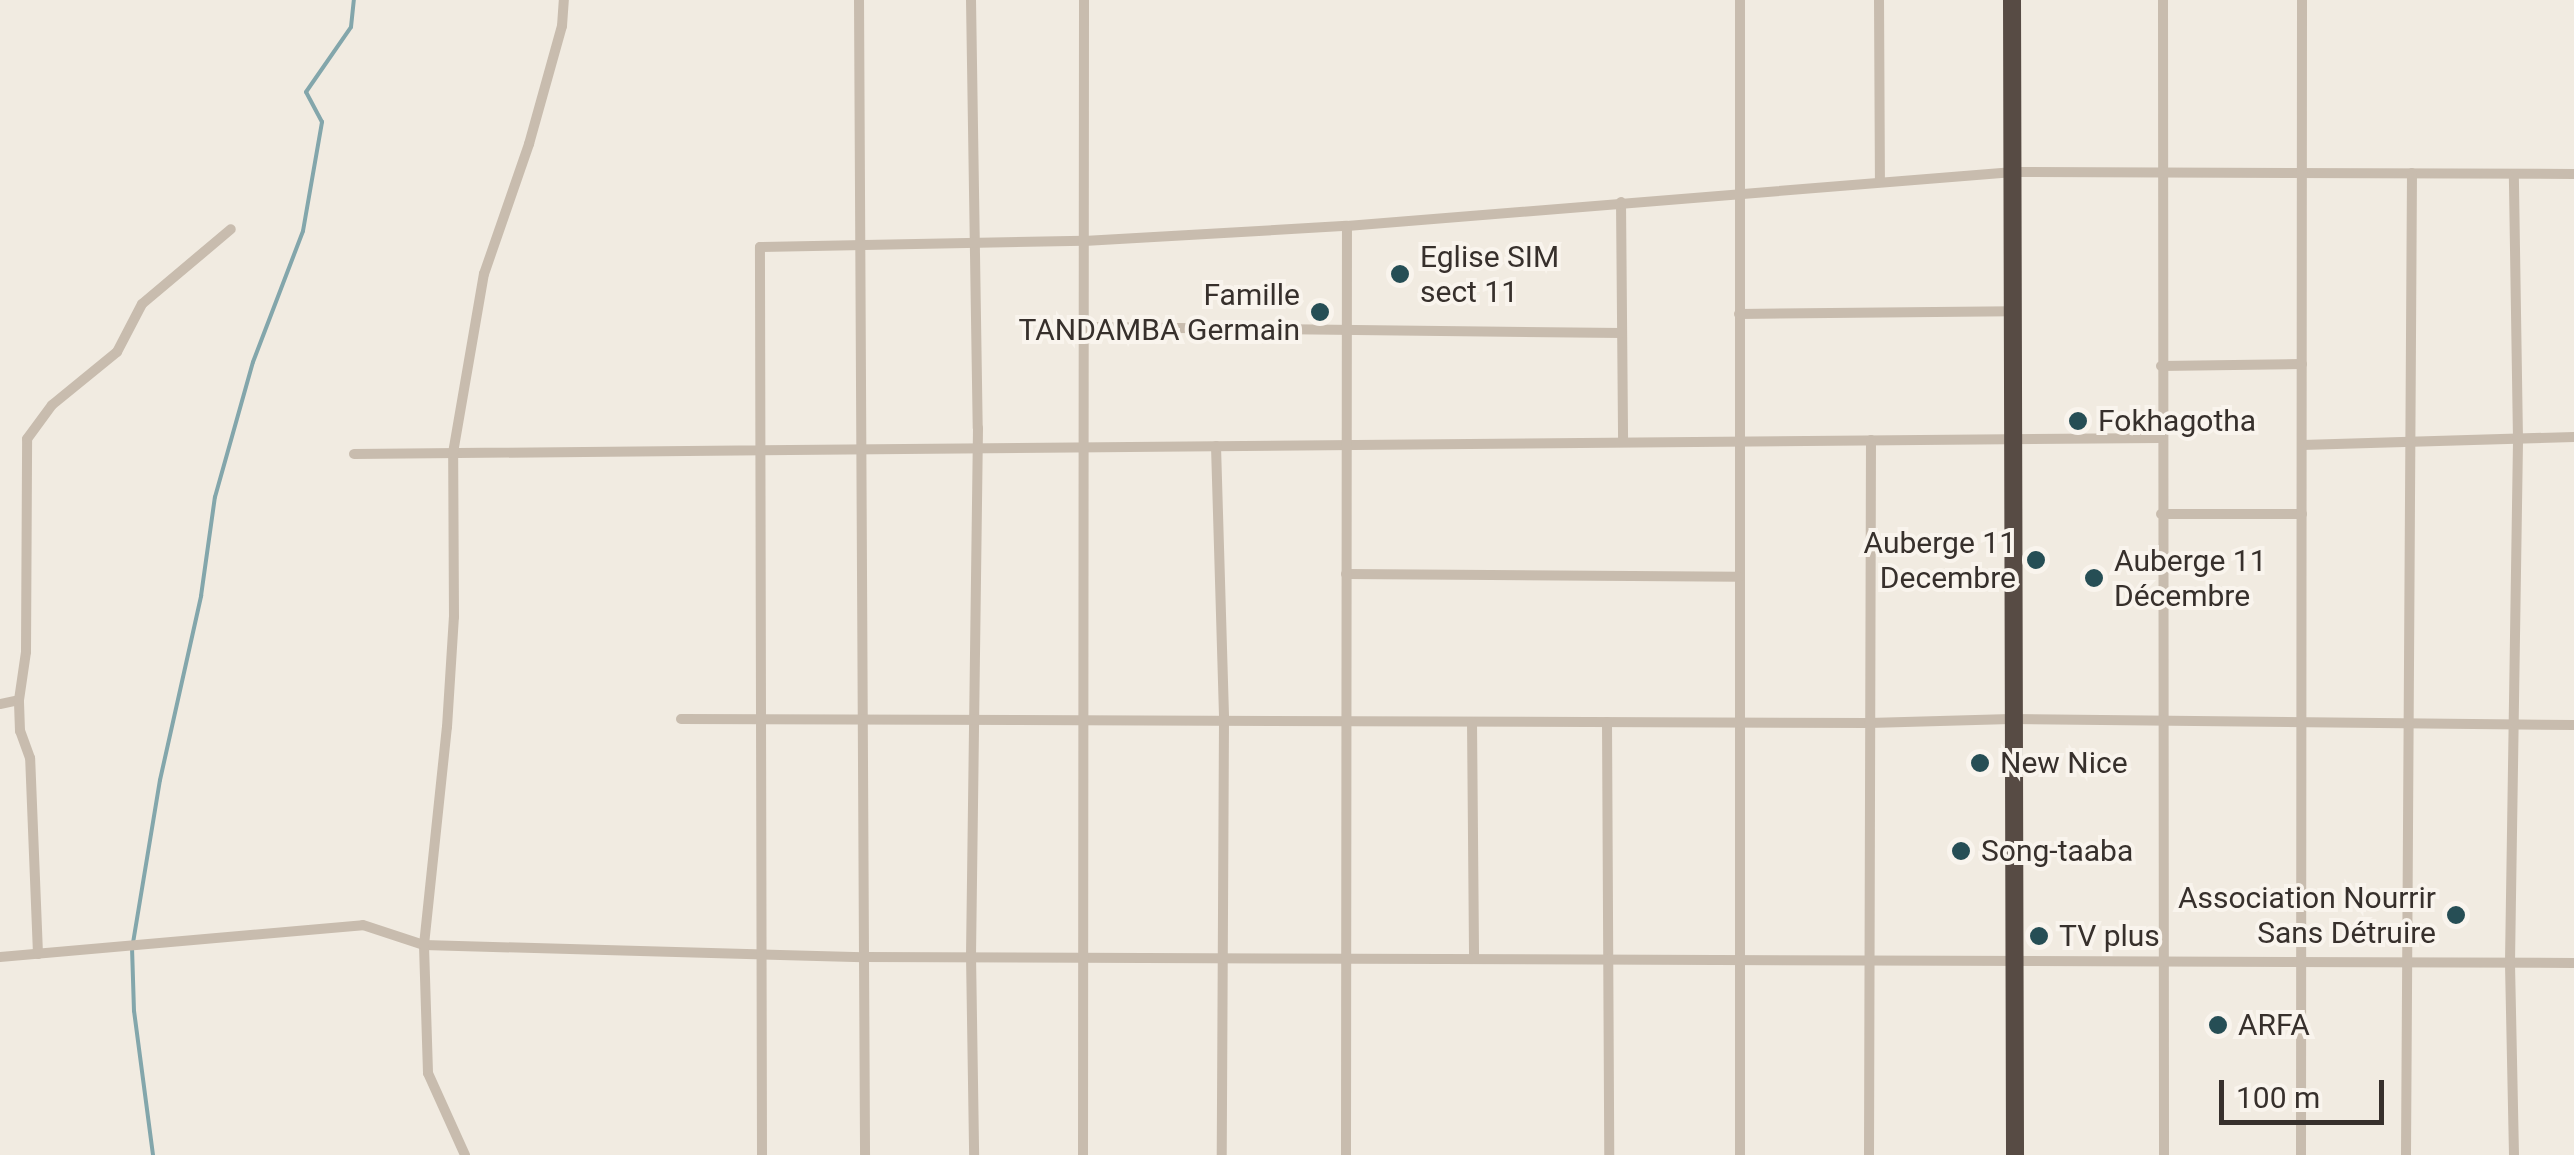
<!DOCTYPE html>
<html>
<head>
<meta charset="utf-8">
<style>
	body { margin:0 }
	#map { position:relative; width:2574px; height:1155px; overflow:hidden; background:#f1ebe1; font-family:Roboto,sans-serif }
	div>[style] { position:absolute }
	.stream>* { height:4px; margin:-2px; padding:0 2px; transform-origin:2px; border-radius:2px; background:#83a6ab }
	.street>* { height:10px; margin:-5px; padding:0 5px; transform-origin:5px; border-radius:5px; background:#c8bcae }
	.highway>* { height:18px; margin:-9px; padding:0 9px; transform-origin:9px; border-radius:9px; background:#574b44 }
	.dots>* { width:28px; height:28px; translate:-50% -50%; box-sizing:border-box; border:5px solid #f9f4ed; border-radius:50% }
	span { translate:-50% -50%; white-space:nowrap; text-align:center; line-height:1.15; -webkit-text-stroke:8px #f9f4ed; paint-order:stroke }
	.poi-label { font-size:30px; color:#37302c }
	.left { translate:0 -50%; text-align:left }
	.right { translate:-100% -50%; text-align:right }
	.scale { position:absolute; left:2219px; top:1080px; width:165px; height:45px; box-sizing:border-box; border:5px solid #37302c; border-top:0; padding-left:12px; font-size:30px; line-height:35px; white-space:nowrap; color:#37302c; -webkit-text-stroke:8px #f9f4ed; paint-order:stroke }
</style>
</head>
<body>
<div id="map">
	<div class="stream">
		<i style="left:153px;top:1155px;width:145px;rotate:-97.5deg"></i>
		<i style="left:134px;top:1011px;width:62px;rotate:-91.8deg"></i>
		<i style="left:132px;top:949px;width:171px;rotate:-80.6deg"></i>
		<i style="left:160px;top:780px;width:189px;rotate:-77.4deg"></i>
		<i style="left:201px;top:596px;width:100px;rotate:-82deg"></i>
		<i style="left:215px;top:497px;width:140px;rotate:-74.3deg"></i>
		<i style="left:253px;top:362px;width:140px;rotate:-69.1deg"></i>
		<i style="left:303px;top:231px;width:111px;rotate:-80.1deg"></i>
		<i style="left:322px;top:122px;width:34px;rotate:-118deg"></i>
		<i style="left:306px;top:92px;width:79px;rotate:-55.3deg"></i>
		<i style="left:351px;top:27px;width:27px;rotate:-84deg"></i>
	</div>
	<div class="street">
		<i style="left:859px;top:0;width:1155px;rotate:89.7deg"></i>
		<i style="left:971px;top:0;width:428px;rotate:89.1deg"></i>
		<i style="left:978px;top:428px;width:527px;rotate:90.76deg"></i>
		<i style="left:971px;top:955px;width:200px;rotate:89.1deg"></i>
		<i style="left:1740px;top:0;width:1155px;rotate:90deg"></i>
		<i style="left:1879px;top:0;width:182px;rotate:89.7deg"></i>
		<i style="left:2163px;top:0;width:1155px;rotate:89.95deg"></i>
		<i style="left:1621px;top:202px;width:240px;rotate:89.5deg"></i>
		<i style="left:1739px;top:314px;width:274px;rotate:-0.6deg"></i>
		<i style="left:1084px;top:327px;width:538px;rotate:0.64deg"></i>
		<i style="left:2161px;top:366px;width:141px;rotate:-0.8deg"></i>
		<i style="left:2302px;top:445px;width:272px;rotate:-1.7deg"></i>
		<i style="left:1216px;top:446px;width:275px;rotate:88.3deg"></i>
		<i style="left:1224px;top:721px;width:434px;rotate:90.3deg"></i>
		<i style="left:354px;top:454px;width:1807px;rotate:-0.51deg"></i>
		<i style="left:2161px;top:514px;width:141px"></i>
		<i style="left:1346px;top:574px;width:393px;rotate:0.4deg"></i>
		<i style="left:0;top:704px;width:19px;rotate:-12deg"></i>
		<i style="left:681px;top:719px;width:1188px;rotate:0.19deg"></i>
		<i style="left:1869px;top:723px;width:142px;rotate:-1.6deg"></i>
		<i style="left:2011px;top:719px;width:563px;rotate:0.61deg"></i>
		<i style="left:1472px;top:722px;width:237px;rotate:89.5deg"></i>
		<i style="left:1607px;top:722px;width:433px;rotate:89.7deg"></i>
		<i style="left:38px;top:954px;width:196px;rotate:-92.3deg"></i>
		<i style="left:30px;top:758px;width:29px;rotate:-110deg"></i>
		<i style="left:20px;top:731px;width:31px;rotate:-92deg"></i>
		<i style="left:19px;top:700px;width:49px;rotate:-81.7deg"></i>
		<i style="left:26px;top:652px;width:213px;rotate:-89.7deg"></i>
		<i style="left:27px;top:439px;width:42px;rotate:-53.7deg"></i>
		<i style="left:52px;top:405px;width:84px;rotate:-39.2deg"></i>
		<i style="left:117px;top:352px;width:54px;rotate:-62.5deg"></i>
		<i style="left:142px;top:304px;width:116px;rotate:-40.1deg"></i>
		<i style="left:0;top:957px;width:364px;rotate:-5deg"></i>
		<i style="left:363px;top:925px;width:64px;rotate:18.2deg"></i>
		<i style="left:424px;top:945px;width:439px;rotate:1.6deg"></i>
		<i style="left:863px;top:957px;width:1711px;rotate:0.2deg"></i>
		<i style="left:465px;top:1155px;width:90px;rotate:-114.3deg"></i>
		<i style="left:428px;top:1073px;width:128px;rotate:-91.8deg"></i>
		<i style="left:424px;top:945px;width:219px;rotate:-84deg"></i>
		<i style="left:447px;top:727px;width:110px;rotate:-86.4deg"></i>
		<i style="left:454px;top:617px;width:164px;rotate:-90.3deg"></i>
		<i style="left:453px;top:453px;width:182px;rotate:-80.2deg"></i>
		<i style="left:484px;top:274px;width:138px;rotate:-70.9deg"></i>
		<i style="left:529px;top:144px;width:123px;rotate:-74.4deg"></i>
		<i style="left:562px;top:26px;width:26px;rotate:-86deg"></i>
		<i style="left:762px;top:1155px;width:908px;rotate:-90.13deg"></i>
		<i style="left:760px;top:247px;width:324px;rotate:-1.1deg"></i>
		<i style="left:1084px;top:241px;width:263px;rotate:-3.3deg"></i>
		<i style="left:1347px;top:226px;width:669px;rotate:-4.63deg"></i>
		<i style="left:2014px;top:172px;width:560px;rotate:0.2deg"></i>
		<i style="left:1083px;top:1155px;width:1155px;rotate:-89.95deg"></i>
		<i style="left:1346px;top:1155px;width:929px;rotate:-89.94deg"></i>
		<i style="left:1869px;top:1155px;width:715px;rotate:-89.84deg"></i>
		<i style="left:2301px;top:1155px;width:1155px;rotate:-89.95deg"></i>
		<i style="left:2406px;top:1155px;width:982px;rotate:-89.65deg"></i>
		<i style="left:2514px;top:1155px;width:193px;rotate:-91.2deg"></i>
		<i style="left:2510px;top:962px;width:522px;rotate:-89.12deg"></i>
		<i style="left:2518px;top:440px;width:266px;rotate:-90.9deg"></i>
	</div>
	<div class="highway">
		<i style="left:2012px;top:0;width:1155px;rotate:89.85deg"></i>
	</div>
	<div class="dots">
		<i style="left:1400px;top:274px;background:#264e55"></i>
		<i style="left:1320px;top:312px;background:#264e55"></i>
		<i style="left:2078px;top:421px;background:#264e55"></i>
		<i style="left:2036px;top:560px;background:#264e55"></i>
		<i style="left:2094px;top:578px;background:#264e55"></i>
		<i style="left:1980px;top:763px;background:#264e55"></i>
		<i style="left:1961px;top:851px;background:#264e55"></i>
		<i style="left:2456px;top:915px;background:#264e55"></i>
		<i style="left:2039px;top:936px;background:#264e55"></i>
		<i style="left:2218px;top:1025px;background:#264e55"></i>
	</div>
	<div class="poi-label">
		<span class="left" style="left:1420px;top:274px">Eglise SIM<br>sect 11</span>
		<span class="right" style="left:1300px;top:312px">Famille<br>TANDAMBA Germain</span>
		<span class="left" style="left:2098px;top:421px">Fokhagotha</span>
		<span class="right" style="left:2016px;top:560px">Auberge 11<br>Decembre</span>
		<span class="left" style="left:2114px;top:578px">Auberge 11<br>Décembre</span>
		<span class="left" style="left:2000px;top:763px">New Nice</span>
		<span class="left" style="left:1981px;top:851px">Song-taaba</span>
		<span class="right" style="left:2436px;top:915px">Association Nourrir<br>Sans Détruire</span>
		<span class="left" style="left:2059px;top:936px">TV plus</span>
		<span class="left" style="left:2238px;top:1025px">ARFA</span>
	</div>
	<div class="scale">100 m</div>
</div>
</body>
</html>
